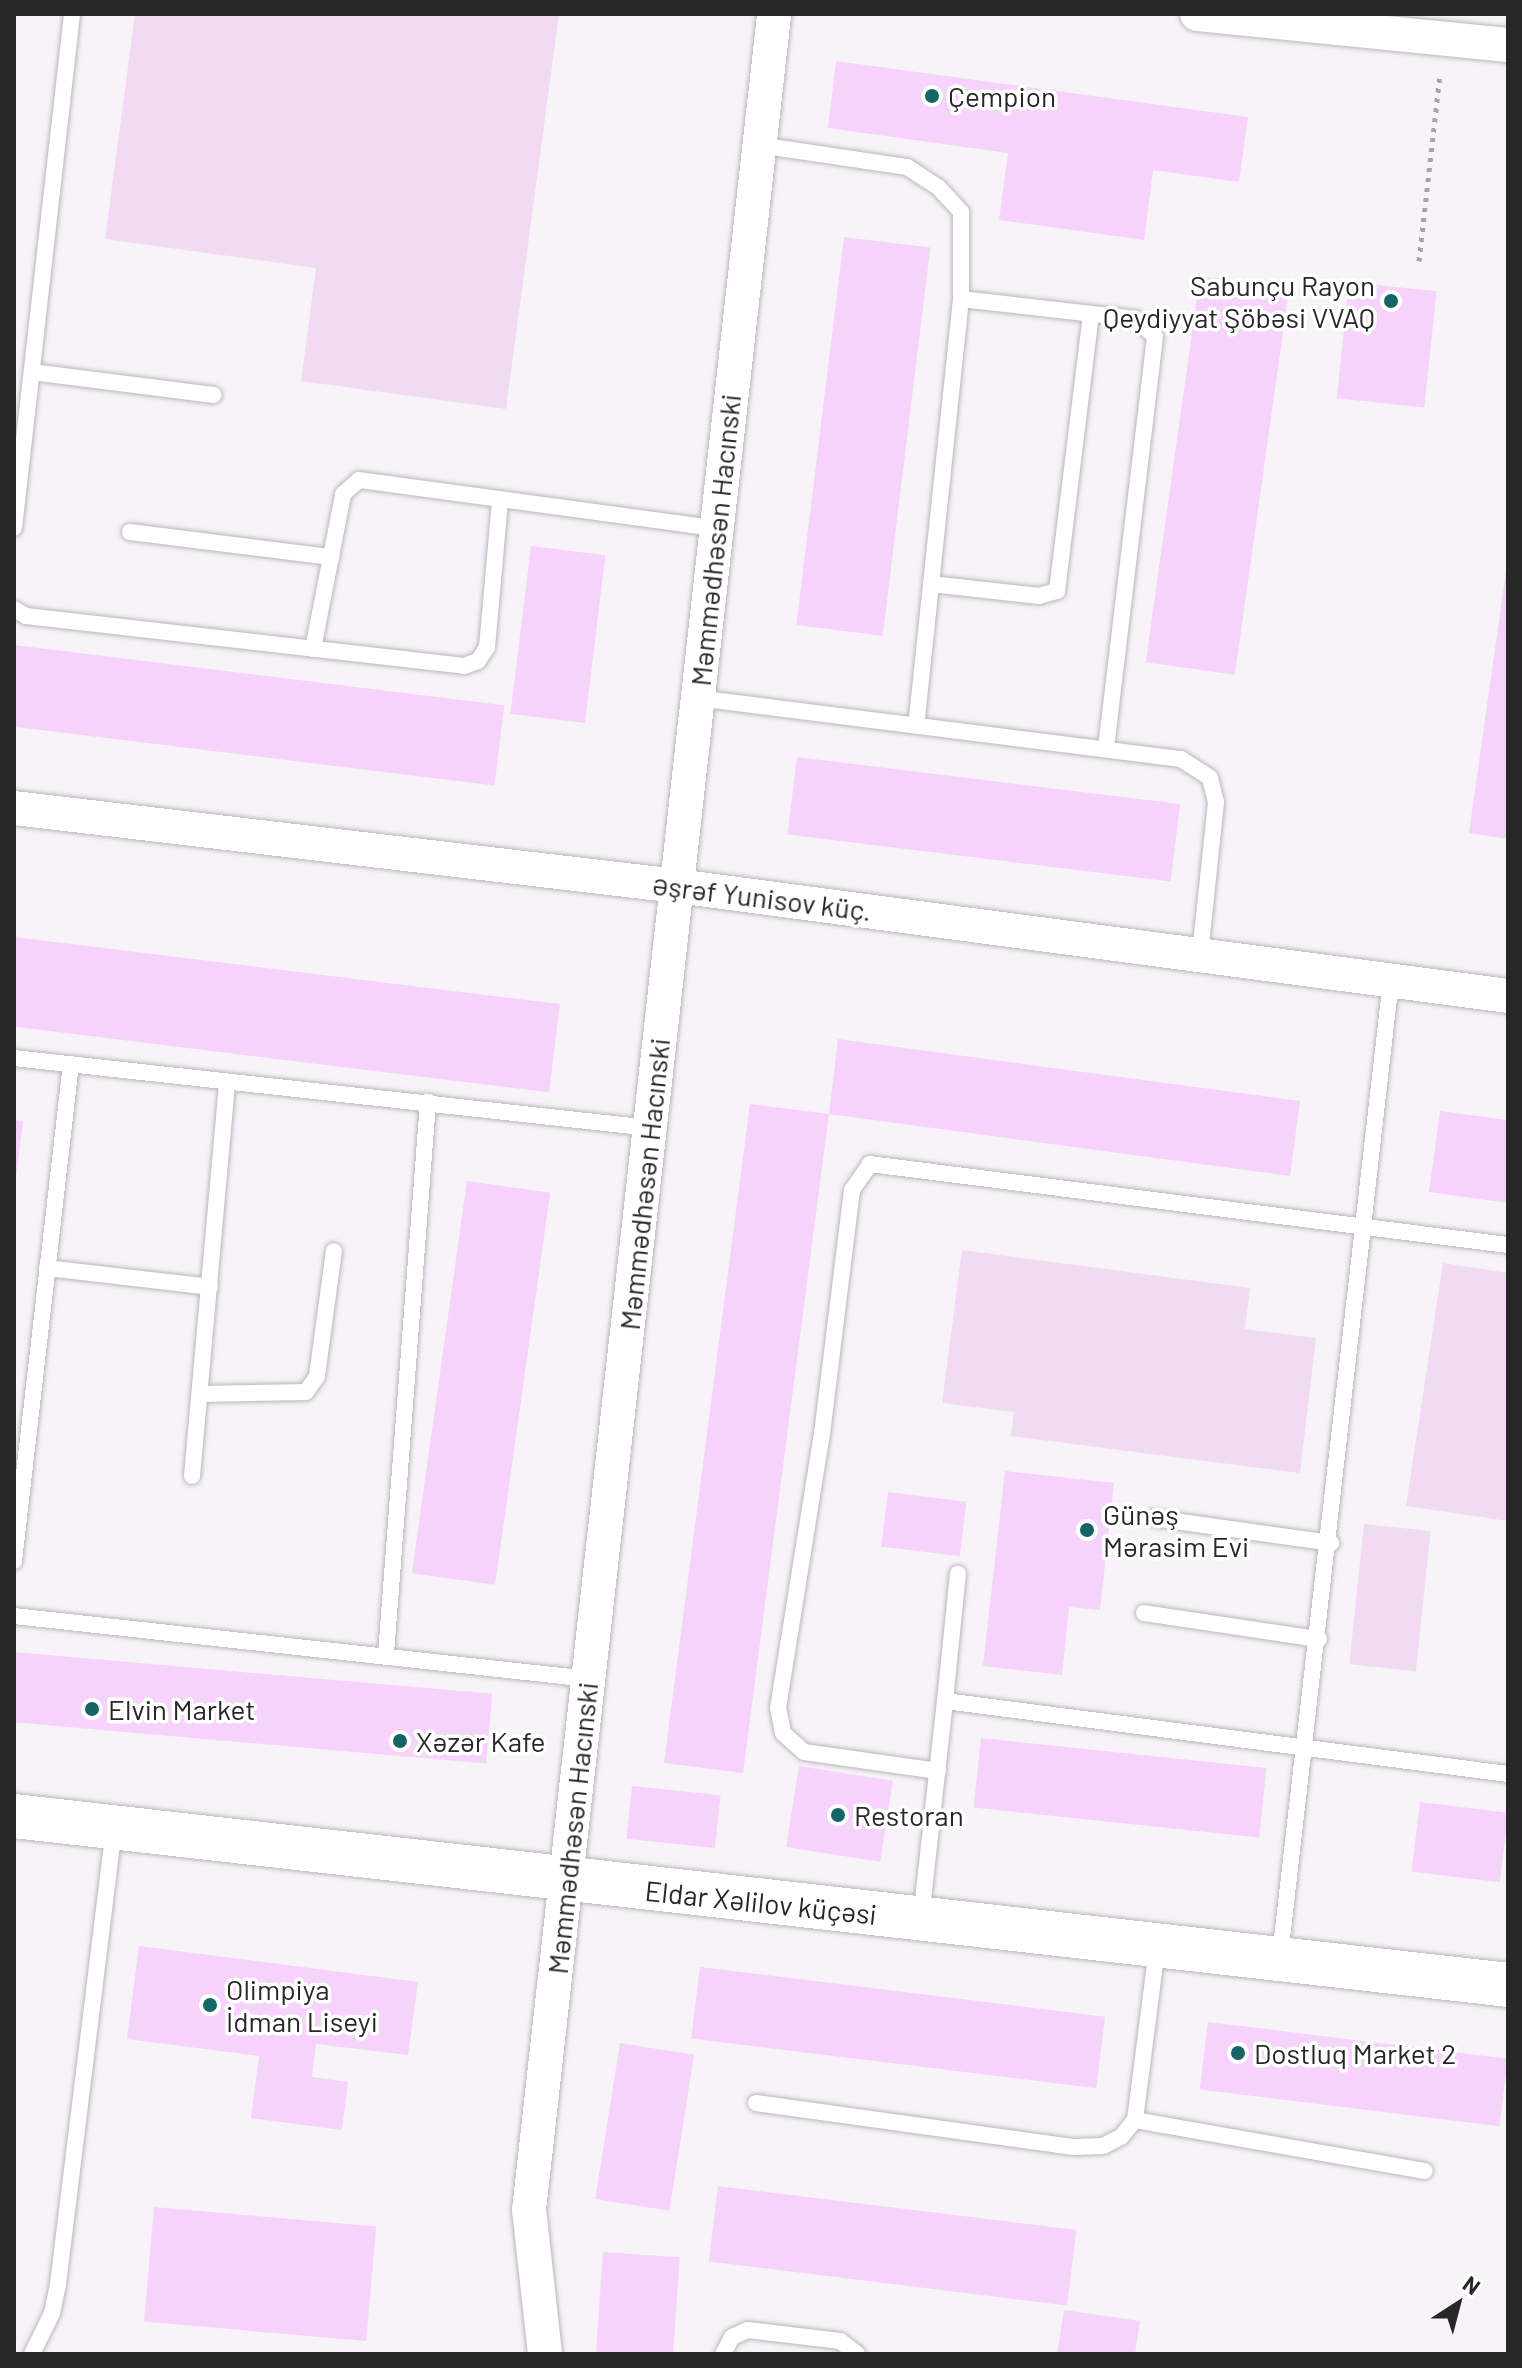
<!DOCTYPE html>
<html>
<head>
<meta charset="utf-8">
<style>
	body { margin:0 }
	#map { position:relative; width:1522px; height:2368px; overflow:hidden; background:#f7f3f8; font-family:Barlow,sans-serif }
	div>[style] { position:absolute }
	.green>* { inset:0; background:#f1dbf3; transform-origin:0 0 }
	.building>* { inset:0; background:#f6d3fa; transform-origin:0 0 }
	.path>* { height:5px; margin-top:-2.5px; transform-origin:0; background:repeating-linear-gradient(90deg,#a6a4a7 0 4px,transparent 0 10px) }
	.roads { filter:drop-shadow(0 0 2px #bab7bb) drop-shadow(0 0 2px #bab7bb) }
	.lane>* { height:16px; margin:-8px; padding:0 8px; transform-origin:8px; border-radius:8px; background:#fff }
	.street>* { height:34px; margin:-17px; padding:0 17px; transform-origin:17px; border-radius:17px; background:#fff }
	.secondary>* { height:44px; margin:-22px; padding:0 22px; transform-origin:22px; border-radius:22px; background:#fff }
	.dots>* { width:22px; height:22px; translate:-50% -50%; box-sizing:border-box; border:4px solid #fff; border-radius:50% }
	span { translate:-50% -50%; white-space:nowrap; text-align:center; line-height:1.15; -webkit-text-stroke:7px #fff; paint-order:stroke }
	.poi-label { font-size:28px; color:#282728 }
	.left { translate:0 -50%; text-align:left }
	.right { translate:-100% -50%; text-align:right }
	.street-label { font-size:28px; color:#282728 }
	.frame { position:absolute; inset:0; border:16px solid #282728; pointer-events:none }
	.north { position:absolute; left:1418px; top:2264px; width:80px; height:80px; -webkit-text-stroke:6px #fff; paint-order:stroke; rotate:36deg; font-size:22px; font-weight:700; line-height:32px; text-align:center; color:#282728 }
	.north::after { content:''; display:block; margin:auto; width:28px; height:36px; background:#282728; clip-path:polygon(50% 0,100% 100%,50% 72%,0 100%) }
</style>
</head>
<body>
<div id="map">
	<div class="green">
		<i style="clip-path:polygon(135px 14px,559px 14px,506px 409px,301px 381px,316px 268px,105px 239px)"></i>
		<i style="clip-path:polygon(962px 1250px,1250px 1288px,1245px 1329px,1316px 1338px,1300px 1473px,1011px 1436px,1014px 1412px,942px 1403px)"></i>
		<i style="clip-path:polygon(1443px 1263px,1508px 1273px,1508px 1521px,1406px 1506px)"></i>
		<i style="left:1364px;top:1524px;width:67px;height:141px;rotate:6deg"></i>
	</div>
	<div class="building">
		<i style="clip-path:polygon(836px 61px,1248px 117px,1239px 182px,1153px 170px,1144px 240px,999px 220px,1008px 153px,828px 128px)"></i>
		<i style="left:844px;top:237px;width:87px;height:391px;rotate:7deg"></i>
		<i style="left:1200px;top:276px;width:90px;height:390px;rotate:8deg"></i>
		<i style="left:1349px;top:282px;width:88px;height:117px;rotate:6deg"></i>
		<i style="left:531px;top:546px;width:75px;height:169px;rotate:7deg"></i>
		<i style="clip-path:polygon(1506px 571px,1508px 571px,1508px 839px,1469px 833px)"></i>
		<i style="left:14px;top:645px;width:494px;height:81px;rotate:7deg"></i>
		<i style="left:797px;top:757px;width:386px;height:78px;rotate:7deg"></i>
		<i style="left:14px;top:937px;width:550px;height:89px;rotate:7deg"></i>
		<i style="clip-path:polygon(838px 1039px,1300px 1101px,1290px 1176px,829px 1114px,743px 1773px,664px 1763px,750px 1104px,829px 1114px)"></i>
		<i style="clip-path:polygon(1440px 1111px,1508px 1120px,1508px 1203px,1429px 1192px)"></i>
		<i style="clip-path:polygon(14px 1120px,23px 1121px,16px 1177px,14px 1177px)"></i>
		<i style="left:467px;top:1181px;width:84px;height:396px;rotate:8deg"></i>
		<i style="clip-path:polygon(1005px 1471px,1114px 1483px,1100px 1610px,1069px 1607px,1062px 1675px,983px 1666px)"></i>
		<i style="left:888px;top:1492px;width:79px;height:55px;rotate:7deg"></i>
		<i style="left:14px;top:1652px;width:480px;height:70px;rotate:5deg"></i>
		<i style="left:981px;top:1738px;width:287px;height:70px;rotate:6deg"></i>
		<i style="left:799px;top:1766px;width:95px;height:82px;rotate:9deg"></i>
		<i style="left:632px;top:1786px;width:89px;height:53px;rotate:6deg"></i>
		<i style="left:1420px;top:1802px;width:89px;height:70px;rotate:7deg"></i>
		<i style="clip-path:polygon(139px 1946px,418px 1982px,408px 2055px,316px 2044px,312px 2077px,348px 2082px,342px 2130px,251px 2118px,259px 2056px,127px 2039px)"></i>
		<i style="left:700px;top:1967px;width:408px;height:72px;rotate:7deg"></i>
		<i style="left:1208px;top:2022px;width:302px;height:68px;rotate:7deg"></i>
		<i style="left:620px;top:2043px;width:75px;height:158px;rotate:9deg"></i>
		<i style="left:718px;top:2186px;width:361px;height:76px;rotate:7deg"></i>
		<i style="left:154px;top:2207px;width:223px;height:115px;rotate:5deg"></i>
		<i style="left:603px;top:2252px;width:77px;height:102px;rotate:4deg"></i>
		<i style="clip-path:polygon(1064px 2310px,1140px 2321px,1135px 2354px,1057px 2354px)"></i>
	</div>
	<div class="path">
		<i style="left:1419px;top:261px;width:187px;rotate:-83.6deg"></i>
	</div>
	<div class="roads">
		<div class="lane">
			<i style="left:759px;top:145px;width:150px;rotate:8.5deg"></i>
			<i style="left:907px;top:167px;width:37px;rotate:33deg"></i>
			<i style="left:938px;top:187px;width:34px;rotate:47deg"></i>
			<i style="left:961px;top:212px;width:87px;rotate:90deg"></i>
			<i style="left:961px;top:299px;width:428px;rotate:96deg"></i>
			<i style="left:961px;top:299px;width:176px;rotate:6.5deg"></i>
			<i style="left:1136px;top:319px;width:26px;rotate:43deg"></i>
			<i style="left:1155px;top:337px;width:413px;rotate:96.8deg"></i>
			<i style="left:32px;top:372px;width:183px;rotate:7.2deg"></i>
			<i style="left:14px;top:528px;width:517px;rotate:-83.56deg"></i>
			<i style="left:130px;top:532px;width:203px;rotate:7.1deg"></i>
			<i style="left:931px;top:584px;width:109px;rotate:6.3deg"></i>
			<i style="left:1039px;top:596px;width:19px;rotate:-16deg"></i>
			<i style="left:1057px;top:591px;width:279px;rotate:-83deg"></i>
			<i style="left:14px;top:609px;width:14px;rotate:30deg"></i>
			<i style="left:26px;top:616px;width:441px;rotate:6.5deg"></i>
			<i style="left:464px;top:666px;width:15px;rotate:-20deg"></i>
			<i style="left:478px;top:661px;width:17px;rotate:-57deg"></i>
			<i style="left:487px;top:647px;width:148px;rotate:-84.9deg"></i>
			<i style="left:313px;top:649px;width:158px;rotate:-79deg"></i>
			<i style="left:343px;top:494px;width:21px;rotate:-41deg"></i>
			<i style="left:359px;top:480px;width:360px;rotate:7.7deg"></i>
			<i style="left:697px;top:698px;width:488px;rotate:7.2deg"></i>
			<i style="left:1181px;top:759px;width:35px;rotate:33deg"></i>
			<i style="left:1210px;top:778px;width:25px;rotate:76deg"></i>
			<i style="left:1216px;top:802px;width:153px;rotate:96deg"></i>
			<i style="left:14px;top:1058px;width:640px;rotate:6.28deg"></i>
			<i style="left:47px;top:1268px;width:164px;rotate:6.6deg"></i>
			<i style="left:200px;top:1394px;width:106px;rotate:-1.1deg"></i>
			<i style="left:306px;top:1392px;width:19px;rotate:-55deg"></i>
			<i style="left:317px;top:1376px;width:126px;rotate:-82.3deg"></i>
			<i style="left:192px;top:1476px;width:396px;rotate:-84.9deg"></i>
			<i style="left:1153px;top:1518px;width:180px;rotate:8deg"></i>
			<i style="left:14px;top:1561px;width:500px;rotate:-83.46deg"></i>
			<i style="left:1144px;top:1613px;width:177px;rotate:8.5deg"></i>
			<i style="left:14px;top:1616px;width:578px;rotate:6.25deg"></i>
			<i style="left:386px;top:1654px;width:554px;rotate:-85.65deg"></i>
			<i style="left:945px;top:1701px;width:128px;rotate:-84.2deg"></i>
			<i style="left:938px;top:1771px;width:135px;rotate:-171.9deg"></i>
			<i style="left:804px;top:1752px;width:28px;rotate:-138deg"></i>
			<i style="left:783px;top:1733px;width:25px;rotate:-101deg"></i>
			<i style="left:778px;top:1708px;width:278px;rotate:-80.9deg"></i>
			<i style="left:822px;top:1434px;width:246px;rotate:-83deg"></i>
			<i style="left:852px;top:1190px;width:32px;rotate:-55deg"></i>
			<i style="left:870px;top:1164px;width:643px;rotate:7.24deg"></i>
			<i style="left:921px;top:1918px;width:218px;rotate:-83.7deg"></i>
			<i style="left:945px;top:1701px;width:568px;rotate:7.39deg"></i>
			<i style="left:1280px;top:1956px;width:982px;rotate:-83.51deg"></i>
			<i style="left:756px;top:2103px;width:321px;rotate:7.9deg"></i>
			<i style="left:1074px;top:2147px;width:29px;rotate:-2deg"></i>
			<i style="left:1103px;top:2146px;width:20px;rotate:-27deg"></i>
			<i style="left:1121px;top:2137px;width:22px;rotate:-51deg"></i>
			<i style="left:1135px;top:2120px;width:173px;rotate:-82.7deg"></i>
			<i style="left:1135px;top:2120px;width:294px;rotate:10deg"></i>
			<i style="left:32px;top:2354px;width:46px;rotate:-64deg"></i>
			<i style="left:52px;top:2313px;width:30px;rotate:-78deg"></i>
			<i style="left:58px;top:2284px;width:457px;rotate:-83deg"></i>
			<i style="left:723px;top:2354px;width:19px;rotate:-62deg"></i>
			<i style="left:732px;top:2337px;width:17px;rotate:-24deg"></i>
			<i style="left:748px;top:2330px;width:93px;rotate:6.8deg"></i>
			<i style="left:840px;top:2341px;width:21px;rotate:37deg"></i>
		</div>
		<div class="street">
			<i style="left:1197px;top:14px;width:313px;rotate:5.7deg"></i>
			<i style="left:14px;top:808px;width:668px;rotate:6.71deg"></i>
			<i style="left:677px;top:886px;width:838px;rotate:7.54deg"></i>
			<i style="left:545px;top:2354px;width:145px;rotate:-96.3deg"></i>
			<i style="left:529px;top:2210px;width:2210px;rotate:-83.63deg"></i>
		</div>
		<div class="secondary">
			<i style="left:14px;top:1816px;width:1504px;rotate:6.45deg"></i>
		</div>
	</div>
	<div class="dots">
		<i style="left:932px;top:96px;background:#156567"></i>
		<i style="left:1391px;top:301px;background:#156567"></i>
		<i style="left:1087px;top:1530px;background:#156567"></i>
		<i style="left:92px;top:1709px;background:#156567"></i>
		<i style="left:400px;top:1741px;background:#156567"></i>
		<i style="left:838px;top:1815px;background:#156567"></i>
		<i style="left:210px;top:2005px;background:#156567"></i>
		<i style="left:1238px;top:2053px;background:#156567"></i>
	</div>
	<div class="poi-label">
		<span class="left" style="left:948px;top:96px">Çempion</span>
		<span class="right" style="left:1375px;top:301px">Sabunçu Rayon<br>Qeydiyyat Şöbəsi VVAQ</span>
		<span class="left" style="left:1103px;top:1530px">Günəş<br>Mərasim Evi</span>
		<span class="left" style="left:108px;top:1709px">Elvin Market</span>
		<span class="left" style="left:416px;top:1741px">Xəzər Kafe</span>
		<span class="left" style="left:854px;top:1815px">Restoran</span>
		<span class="left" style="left:226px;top:2005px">Olimpiya<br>İdman Liseyi</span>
		<span class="left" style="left:1254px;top:2053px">Dostluq Market 2</span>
	</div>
	<div class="street-label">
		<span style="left:715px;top:540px;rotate:-84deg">Məmmədhəsən Hacınski</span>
		<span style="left:762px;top:897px;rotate:7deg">Əşrəf Yunisov küç.</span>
		<span style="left:644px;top:1184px;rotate:-84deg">Məmmədhəsən Hacınski</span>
		<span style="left:572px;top:1828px;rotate:-84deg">Məmmədhəsən Hacınski</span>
		<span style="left:761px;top:1902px;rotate:6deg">Eldar Xəlilov küçəsi</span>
	</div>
	<div class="frame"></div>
	<div class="north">N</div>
</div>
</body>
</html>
